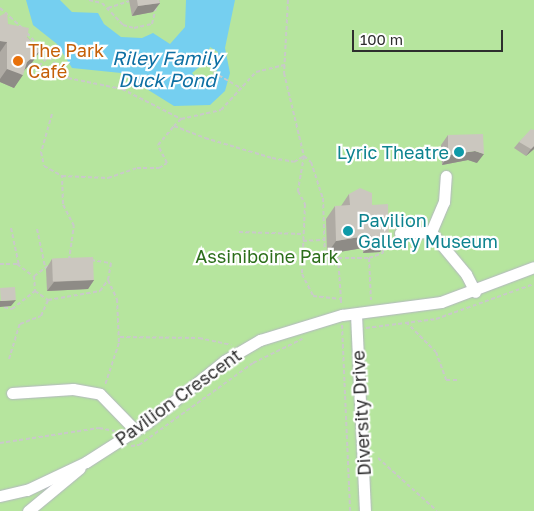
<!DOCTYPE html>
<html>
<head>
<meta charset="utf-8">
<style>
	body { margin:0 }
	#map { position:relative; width:534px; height:511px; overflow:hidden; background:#efe9e1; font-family:"Golos Text",sans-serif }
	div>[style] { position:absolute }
	.green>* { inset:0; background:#b6e59e; transform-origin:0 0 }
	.water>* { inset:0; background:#75cff0 }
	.path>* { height:2px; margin-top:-1px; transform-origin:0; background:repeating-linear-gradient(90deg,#c9c9c9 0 4px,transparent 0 6.5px) }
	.roads { filter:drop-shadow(0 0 1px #b4b7c1) drop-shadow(0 0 1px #b4b7c1) }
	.minor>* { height:11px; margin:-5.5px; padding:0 5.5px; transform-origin:5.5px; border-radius:5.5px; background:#fff }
	.wall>* { inset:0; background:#afaba4 }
	.shaded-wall>* { inset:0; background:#8e8b86 }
	.building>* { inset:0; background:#cbc7bf; transform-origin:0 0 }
	.dots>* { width:14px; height:14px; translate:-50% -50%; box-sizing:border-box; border:2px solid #fff; border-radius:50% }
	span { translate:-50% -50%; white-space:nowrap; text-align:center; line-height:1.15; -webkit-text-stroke:4.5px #fff; paint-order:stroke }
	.food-label { font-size:18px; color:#c56008 }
	.left { translate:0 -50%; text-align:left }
	.culture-label { font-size:18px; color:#0d838f }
	.right { translate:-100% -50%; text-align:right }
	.park-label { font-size:18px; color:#2c6e1b }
	.street-label { font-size:18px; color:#2e2e2e }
	.water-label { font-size:19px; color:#0d6fa3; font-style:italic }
	.scale { position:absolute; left:352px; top:30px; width:151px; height:22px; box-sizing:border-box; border:2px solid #2e2e2e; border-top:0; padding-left:6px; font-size:15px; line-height:18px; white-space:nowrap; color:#2e2e2e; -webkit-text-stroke:4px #fff; paint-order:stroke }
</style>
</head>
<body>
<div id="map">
	<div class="green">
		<i style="left:0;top:0;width:534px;height:511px"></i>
	</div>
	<div class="water">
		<i style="clip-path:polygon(evenodd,15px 0,60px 0,72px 12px,98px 13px,104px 24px,121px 37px,142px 38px,153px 33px,170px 44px,185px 27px,186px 0,235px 0,225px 48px,230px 73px,225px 91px,210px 105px,174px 106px,121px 73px,72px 68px,57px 44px,33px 25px,26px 0,15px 0,210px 47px,218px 52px,216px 79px,202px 86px,192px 73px,204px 63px,210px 47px)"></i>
	</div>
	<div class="path">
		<i style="left:89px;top:0;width:13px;rotate:13deg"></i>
		<i style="left:102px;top:3px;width:30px;rotate:46deg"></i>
		<i style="left:123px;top:25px;width:11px;rotate:15deg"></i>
		<i style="left:134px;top:28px;width:18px;rotate:-13deg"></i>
		<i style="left:152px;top:24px;width:17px;rotate:-77deg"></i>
		<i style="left:288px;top:0;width:73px;rotate:93.1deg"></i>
		<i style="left:284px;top:73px;width:85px;rotate:76.5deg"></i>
		<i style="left:304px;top:156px;width:36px;rotate:100deg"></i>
		<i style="left:298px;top:191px;width:15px;rotate:62deg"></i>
		<i style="left:305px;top:204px;width:70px;rotate:92.5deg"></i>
		<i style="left:302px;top:274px;width:25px;rotate:63deg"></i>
		<i style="left:313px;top:296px;width:28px;rotate:6deg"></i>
		<i style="left:341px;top:299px;width:6px;rotate:90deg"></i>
		<i style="left:0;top:8px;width:30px;rotate:42deg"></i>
		<i style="left:108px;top:8px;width:22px;rotate:-18deg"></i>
		<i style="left:27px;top:33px;width:61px;rotate:47.7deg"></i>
		<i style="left:68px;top:78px;width:55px;rotate:11.5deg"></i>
		<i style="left:122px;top:89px;width:66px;rotate:27deg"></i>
		<i style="left:181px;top:119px;width:10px;rotate:135deg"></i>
		<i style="left:174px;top:126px;width:33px;rotate:21deg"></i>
		<i style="left:205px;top:138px;width:70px;rotate:16.6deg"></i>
		<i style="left:272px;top:158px;width:22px;rotate:10deg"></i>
		<i style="left:294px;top:162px;width:12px;rotate:-31deg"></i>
		<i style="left:304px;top:156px;width:9px;rotate:41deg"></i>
		<i style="left:311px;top:162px;width:38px;rotate:72deg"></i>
		<i style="left:323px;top:198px;width:61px;rotate:88.1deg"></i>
		<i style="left:325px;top:259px;width:13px;rotate:-4deg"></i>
		<i style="left:338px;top:258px;width:41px;rotate:85.8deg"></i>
		<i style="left:39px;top:66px;width:11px;rotate:-45deg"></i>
		<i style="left:213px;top:72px;width:32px;rotate:30deg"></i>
		<i style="left:52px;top:114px;width:40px;rotate:106deg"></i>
		<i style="left:41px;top:152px;width:14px;rotate:78deg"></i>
		<i style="left:44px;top:166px;width:21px;rotate:29deg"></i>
		<i style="left:181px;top:119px;width:41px;rotate:-12.7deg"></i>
		<i style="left:221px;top:110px;width:52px;rotate:-47.4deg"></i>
		<i style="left:256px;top:72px;width:30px;rotate:-14deg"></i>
		<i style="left:11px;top:228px;width:38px;rotate:78deg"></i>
		<i style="left:37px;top:229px;width:38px;rotate:78deg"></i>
		<i style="left:239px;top:232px;width:64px;rotate:1.8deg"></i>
		<i style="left:303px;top:241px;width:22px;rotate:-3deg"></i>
		<i style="left:338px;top:258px;width:31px"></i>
		<i style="left:369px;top:258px;width:15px;rotate:-20deg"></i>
		<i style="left:383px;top:253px;width:7px;rotate:-90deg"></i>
		<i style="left:369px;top:258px;width:42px;rotate:87.3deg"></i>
		<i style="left:69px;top:260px;width:34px;rotate:-82deg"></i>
		<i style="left:74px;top:226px;width:25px;rotate:-117deg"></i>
		<i style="left:63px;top:204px;width:28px;rotate:-92deg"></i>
		<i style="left:62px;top:176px;width:46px;rotate:2.5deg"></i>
		<i style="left:108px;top:178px;width:31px;rotate:-19deg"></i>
		<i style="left:137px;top:168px;width:22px"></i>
		<i style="left:159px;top:168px;width:9px;rotate:-32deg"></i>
		<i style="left:167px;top:163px;width:20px;rotate:-117deg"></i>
		<i style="left:158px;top:145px;width:25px;rotate:-50deg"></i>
		<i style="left:91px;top:260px;width:20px;rotate:9deg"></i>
		<i style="left:111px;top:263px;width:17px;rotate:100deg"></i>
		<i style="left:108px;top:280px;width:21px;rotate:65deg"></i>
		<i style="left:117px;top:299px;width:44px;rotate:87.4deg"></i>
		<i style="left:119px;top:343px;width:44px;rotate:108.4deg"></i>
		<i style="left:0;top:264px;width:17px"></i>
		<i style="left:17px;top:264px;width:20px;rotate:37deg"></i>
		<i style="left:48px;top:266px;width:17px;rotate:144deg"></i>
		<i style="left:34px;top:276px;width:15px;rotate:86deg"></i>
		<i style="left:35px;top:291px;width:16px;rotate:35deg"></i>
		<i style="left:48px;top:300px;width:53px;rotate:-9.8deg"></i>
		<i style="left:100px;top:291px;width:14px;rotate:-54deg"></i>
		<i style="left:4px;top:307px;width:8px;rotate:14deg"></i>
		<i style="left:12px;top:309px;width:29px;rotate:-38deg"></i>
		<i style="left:406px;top:322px;width:42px;rotate:45deg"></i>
		<i style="left:436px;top:352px;width:30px;rotate:70deg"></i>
		<i style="left:446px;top:380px;width:13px"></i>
		<i style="left:342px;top:325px;width:186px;rotate:87.5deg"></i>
		<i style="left:366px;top:328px;width:71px;rotate:-7.3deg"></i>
		<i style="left:436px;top:319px;width:104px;rotate:-19.7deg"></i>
		<i style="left:120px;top:337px;width:79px;rotate:0.7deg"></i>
		<i style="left:199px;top:338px;width:33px;rotate:12deg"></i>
		<i style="left:9px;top:359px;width:37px;rotate:-73deg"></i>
		<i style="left:20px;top:324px;width:22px;rotate:-21deg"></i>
		<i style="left:41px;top:316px;width:17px;rotate:-66deg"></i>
		<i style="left:0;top:443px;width:100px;rotate:-8.6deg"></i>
		<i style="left:99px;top:428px;width:16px;rotate:11deg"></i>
		<i style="left:131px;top:446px;width:8px;rotate:-7deg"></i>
		<i style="left:139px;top:445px;width:140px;rotate:-35.7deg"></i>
		<i style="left:253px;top:363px;width:55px;rotate:-26.1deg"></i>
		<i style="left:378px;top:458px;width:79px;rotate:41.9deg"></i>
	</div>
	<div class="roads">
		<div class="minor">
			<i style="left:431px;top:232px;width:33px;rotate:-67deg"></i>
			<i style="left:444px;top:202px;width:26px;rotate:-86deg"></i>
			<i style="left:400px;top:233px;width:31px;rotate:-2deg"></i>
			<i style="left:431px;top:232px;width:55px;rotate:50.2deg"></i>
			<i style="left:466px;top:274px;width:20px;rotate:63deg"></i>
			<i style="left:356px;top:314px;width:197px;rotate:87.4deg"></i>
			<i style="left:12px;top:393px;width:61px;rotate:-3.8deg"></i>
			<i style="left:73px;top:389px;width:27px;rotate:10deg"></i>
			<i style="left:100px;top:394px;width:50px;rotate:45.8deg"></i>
			<i style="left:0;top:496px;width:28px;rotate:-13deg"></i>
			<i style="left:27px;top:490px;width:65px;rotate:-25.4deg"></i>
			<i style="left:86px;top:462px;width:72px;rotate:-32.6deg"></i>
			<i style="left:147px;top:423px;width:99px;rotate:-38.8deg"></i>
			<i style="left:224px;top:361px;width:42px;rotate:-30.3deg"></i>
			<i style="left:260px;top:340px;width:86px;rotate:-17deg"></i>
			<i style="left:342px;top:315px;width:100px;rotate:-7.5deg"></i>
			<i style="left:441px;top:302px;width:99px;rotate:-20.6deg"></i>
			<i style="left:28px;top:511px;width:67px;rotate:-39.6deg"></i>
		</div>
	</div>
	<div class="wall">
		<i style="clip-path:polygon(129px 0,159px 0,160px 3px,153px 12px,132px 16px)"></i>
		<i style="clip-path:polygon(0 16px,8px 24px,27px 37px,40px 51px,31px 64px,25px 69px,14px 88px,0 82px)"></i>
		<i style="clip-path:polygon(534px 130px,534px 149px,526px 156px,514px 148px,519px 142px)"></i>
		<i style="clip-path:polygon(448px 135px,477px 163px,468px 160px,442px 165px,441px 145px)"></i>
		<i style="clip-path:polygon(349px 194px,372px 205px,389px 240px,380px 252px,363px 253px,363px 248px,327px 254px,326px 219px,335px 206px,341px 206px)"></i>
		<i style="clip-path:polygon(52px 259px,94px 280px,88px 289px,47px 291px,46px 269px)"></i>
	</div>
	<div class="shaded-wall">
		<i style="clip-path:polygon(160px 3px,153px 12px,132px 16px,138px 6px)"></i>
		<i style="clip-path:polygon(0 41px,7px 42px,0 52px)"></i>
		<i style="clip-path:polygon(40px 51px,31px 64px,20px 74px,23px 75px,14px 88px,0 82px,0 79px,7px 69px,27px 62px)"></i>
		<i style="clip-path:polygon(534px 146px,534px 149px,526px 156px,531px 149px)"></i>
		<i style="clip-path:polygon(475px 151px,484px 154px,477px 163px,468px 160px,442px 165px,448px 155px)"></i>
		<i style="clip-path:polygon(371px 235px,363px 248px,327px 254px,336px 241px)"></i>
		<i style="clip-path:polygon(372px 240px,389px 240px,380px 252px,363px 253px)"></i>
		<i style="clip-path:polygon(94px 280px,88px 289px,47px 291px,54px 282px)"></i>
		<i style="clip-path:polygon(16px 300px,11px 306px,0 307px,0 301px)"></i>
	</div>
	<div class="building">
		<i style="clip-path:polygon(137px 0,159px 0,160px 3px,138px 6px)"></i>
		<i style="clip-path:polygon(7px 12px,8px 24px,29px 28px,27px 37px,40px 51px,27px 62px,23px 75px,7px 69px,7px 42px,0 41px,0 16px)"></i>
		<i style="clip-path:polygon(531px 129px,534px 130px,534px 146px,531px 149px,519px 142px)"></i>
		<i style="clip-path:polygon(483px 134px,484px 154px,475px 151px,448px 155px,448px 135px)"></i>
		<i style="clip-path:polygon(360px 188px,372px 193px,372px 205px,388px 204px,389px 240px,372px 240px,371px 235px,336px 241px,335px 206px,350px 205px,349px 194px)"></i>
		<i style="left:93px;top:257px;width:23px;height:41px;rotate:88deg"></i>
		<i style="left:15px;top:287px;width:13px;height:15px;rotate:86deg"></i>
	</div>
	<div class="dots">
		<i style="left:18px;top:61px;background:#e8710a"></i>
		<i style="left:459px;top:152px;background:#0f9aa8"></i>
		<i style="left:348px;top:231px;background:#0f9aa8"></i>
	</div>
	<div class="food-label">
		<span class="left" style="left:28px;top:61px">The Park<br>Café</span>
	</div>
	<div class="culture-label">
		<span class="right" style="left:449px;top:152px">Lyric Theatre</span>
		<span class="left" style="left:358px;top:231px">Pavilion<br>Gallery Museum</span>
	</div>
	<div class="park-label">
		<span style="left:267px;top:256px">Assiniboine Park</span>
	</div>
	<div class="street-label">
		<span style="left:178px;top:397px;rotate:-36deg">Pavilion Crescent</span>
		<span style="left:361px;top:413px;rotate:-93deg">Diversity Drive</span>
	</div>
	<div class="water-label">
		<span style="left:167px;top:69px">Riley Family<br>Duck Pond</span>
	</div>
	<div class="scale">100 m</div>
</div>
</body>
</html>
